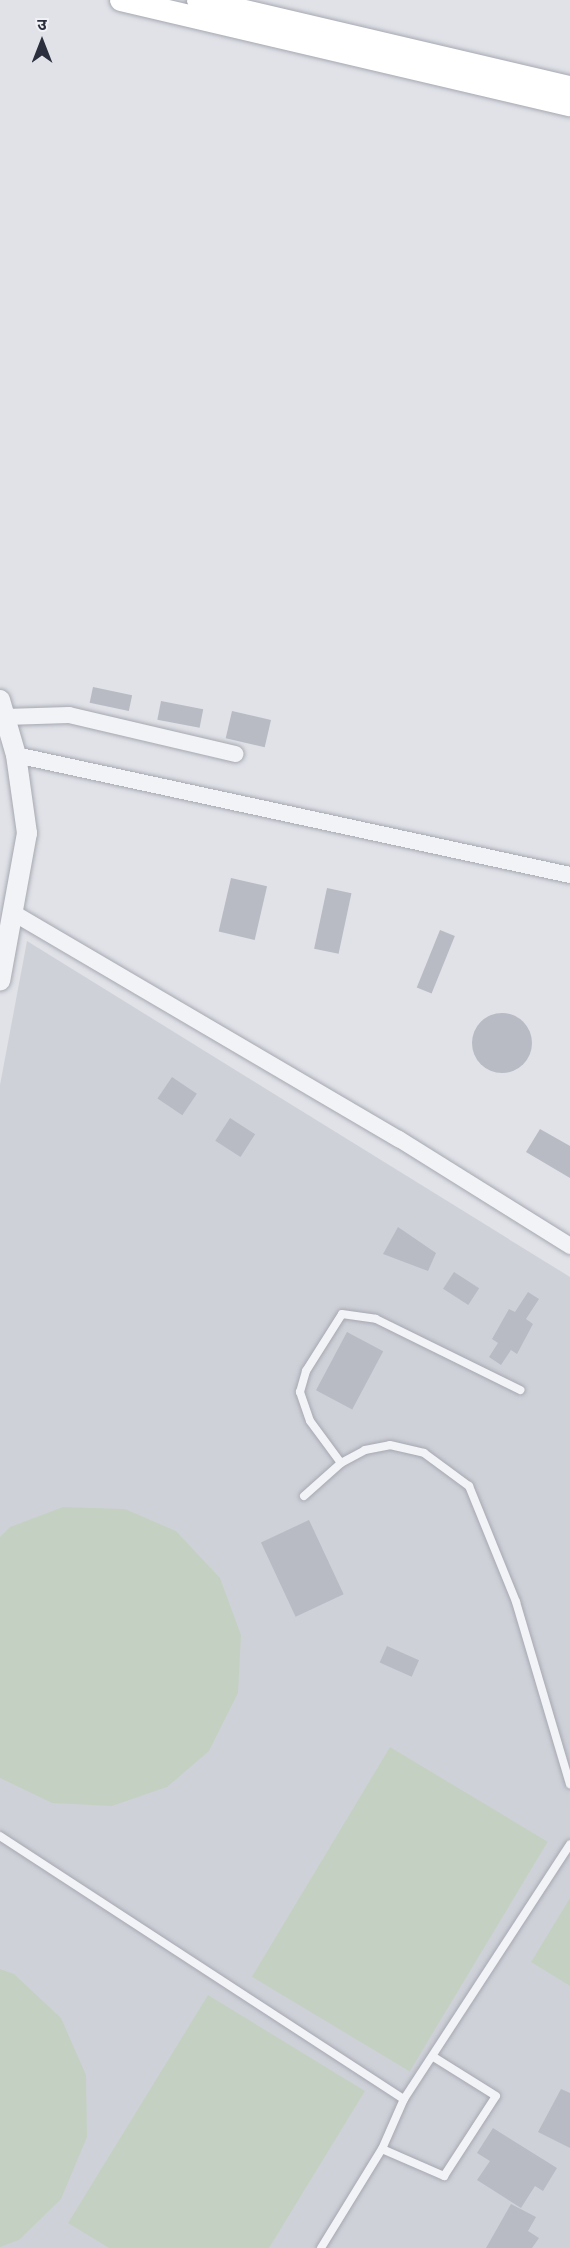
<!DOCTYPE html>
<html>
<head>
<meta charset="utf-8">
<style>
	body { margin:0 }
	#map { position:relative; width:570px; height:2248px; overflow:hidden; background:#e0e2e8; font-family:Barlow,"Noto Sans Devanagari",sans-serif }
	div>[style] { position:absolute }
	.built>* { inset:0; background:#cfd1d9 }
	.green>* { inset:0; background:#c4d1c2; transform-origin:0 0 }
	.building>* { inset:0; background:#b8bbc4; transform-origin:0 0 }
	.round { border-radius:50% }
	.roads { filter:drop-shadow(0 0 2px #a6a8b1) drop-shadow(0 0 2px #a6a8b1) }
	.service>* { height:8px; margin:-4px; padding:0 4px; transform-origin:4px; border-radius:4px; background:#f2f3f6 }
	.minor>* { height:16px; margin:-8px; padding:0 8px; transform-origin:8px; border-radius:8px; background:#f2f3f6 }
	.tertiary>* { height:20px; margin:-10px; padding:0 10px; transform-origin:10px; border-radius:10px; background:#f2f3f6 }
	.secondary>* { height:22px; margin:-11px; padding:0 11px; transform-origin:11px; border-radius:11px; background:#fff }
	span { translate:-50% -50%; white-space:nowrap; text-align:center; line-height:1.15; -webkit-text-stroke:4.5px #f0f1f5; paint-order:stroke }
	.north { position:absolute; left:12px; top:12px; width:60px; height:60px; -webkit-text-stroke:4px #f0f1f5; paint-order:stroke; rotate:0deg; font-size:16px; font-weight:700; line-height:24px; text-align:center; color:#2a2e3d }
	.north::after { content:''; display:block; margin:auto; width:21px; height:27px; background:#2a2e3d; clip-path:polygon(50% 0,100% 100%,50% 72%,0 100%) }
</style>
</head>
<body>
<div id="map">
	<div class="built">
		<i style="clip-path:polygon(27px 941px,570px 1277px,570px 2248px,0 2248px,0 1085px)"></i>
	</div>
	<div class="green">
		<i style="clip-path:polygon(63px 1507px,125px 1509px,176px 1531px,220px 1578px,241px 1635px,238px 1693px,209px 1751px,167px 1787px,112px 1806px,52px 1803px,0 1778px,0 1537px,10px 1527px)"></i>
		<i style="left:390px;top:1747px;width:184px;height:268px;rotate:31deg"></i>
		<i style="clip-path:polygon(570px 1898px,570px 1986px,531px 1962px)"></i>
		<i style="clip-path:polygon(0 1969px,14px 1974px,61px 2018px,86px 2075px,87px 2137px,61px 2199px,19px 2240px,0 2247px)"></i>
		<i style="clip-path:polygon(208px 1995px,365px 2091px,269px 2248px,109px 2248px,68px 2223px)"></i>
	</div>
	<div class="building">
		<i style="left:93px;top:687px;width:40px;height:16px;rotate:12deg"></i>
		<i style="left:161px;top:701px;width:43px;height:19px;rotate:11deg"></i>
		<i style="left:232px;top:711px;width:40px;height:28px;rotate:13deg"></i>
		<i style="left:231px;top:878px;width:37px;height:55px;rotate:13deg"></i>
		<i style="left:327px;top:888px;width:25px;height:62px;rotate:12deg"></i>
		<i style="left:440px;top:930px;width:16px;height:62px;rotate:22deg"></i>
		<i class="round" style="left:472px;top:1013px;width:60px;height:60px"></i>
		<i style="left:172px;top:1077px;width:30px;height:26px;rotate:34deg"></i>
		<i style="left:230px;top:1118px;width:30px;height:27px;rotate:33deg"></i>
		<i style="clip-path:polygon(540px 1129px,570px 1146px,570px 1178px,526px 1152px)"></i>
		<i style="clip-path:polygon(398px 1227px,436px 1253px,428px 1271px,383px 1254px)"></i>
		<i style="left:454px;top:1272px;width:30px;height:20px;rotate:33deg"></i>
		<i style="clip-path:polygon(528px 1292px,539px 1299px,526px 1319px,533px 1324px,517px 1354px,511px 1350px,501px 1365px,489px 1357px,498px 1343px,492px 1339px,509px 1309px,515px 1312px)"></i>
		<i style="left:347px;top:1332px;width:41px;height:66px;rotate:28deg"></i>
		<i style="left:309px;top:1520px;width:82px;height:53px;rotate:65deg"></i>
		<i style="left:387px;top:1646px;width:35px;height:18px;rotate:24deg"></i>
		<i style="clip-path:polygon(561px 2089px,570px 2093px,570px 2148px,538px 2132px)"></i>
		<i style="clip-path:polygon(493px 2128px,557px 2168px,543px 2191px,535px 2186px,521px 2208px,477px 2180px,490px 2161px,477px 2153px)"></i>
		<i style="clip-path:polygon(511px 2204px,536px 2217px,528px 2231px,539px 2238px,532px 2248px,486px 2248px)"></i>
	</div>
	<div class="roads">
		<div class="service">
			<i style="left:341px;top:1463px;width:52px;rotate:-126.4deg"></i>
			<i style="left:310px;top:1421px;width:31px;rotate:-109deg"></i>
			<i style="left:300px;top:1392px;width:22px;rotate:-74deg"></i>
			<i style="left:306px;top:1371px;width:67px;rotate:-57.7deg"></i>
			<i style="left:342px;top:1314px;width:34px;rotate:8deg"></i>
			<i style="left:376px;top:1319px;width:161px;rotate:26.2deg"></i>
			<i style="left:304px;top:1496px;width:50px;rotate:-41.7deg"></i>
			<i style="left:341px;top:1463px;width:27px;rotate:-28deg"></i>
			<i style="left:365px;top:1450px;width:25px;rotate:-11deg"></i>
			<i style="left:390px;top:1445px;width:35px;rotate:13deg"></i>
			<i style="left:424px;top:1453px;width:56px;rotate:36.3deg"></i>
			<i style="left:469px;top:1486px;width:125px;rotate:67.9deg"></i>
			<i style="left:516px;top:1602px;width:190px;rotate:73.5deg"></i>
			<i style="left:0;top:1836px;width:482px;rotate:33.1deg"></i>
			<i style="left:382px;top:2149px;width:68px;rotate:23.5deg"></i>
			<i style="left:444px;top:2176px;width:95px;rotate:-57deg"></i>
			<i style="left:496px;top:2096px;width:75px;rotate:-148deg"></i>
			<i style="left:321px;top:2248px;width:116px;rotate:-58.4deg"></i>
			<i style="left:382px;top:2149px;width:55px;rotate:-66.3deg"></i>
			<i style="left:404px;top:2099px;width:304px;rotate:-56.9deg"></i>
		</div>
		<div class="minor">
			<i style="left:5px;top:717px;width:64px;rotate:-1.8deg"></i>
			<i style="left:69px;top:715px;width:171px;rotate:13.2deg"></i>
			<i style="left:16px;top:755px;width:567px;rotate:12.22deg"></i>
			<i style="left:15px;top:914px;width:445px;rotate:30.4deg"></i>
			<i style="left:399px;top:1139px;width:202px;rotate:32deg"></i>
		</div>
		<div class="tertiary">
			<i style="left:0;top:700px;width:57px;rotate:73.8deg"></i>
			<i style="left:16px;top:755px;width:79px;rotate:82deg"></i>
			<i style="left:27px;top:833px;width:150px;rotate:100.3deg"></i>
		</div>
		<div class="secondary">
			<i style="left:121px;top:0;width:461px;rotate:13.2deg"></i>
			<i style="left:198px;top:0;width:382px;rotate:13.2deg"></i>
		</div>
	</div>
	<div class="north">उ</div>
</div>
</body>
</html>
